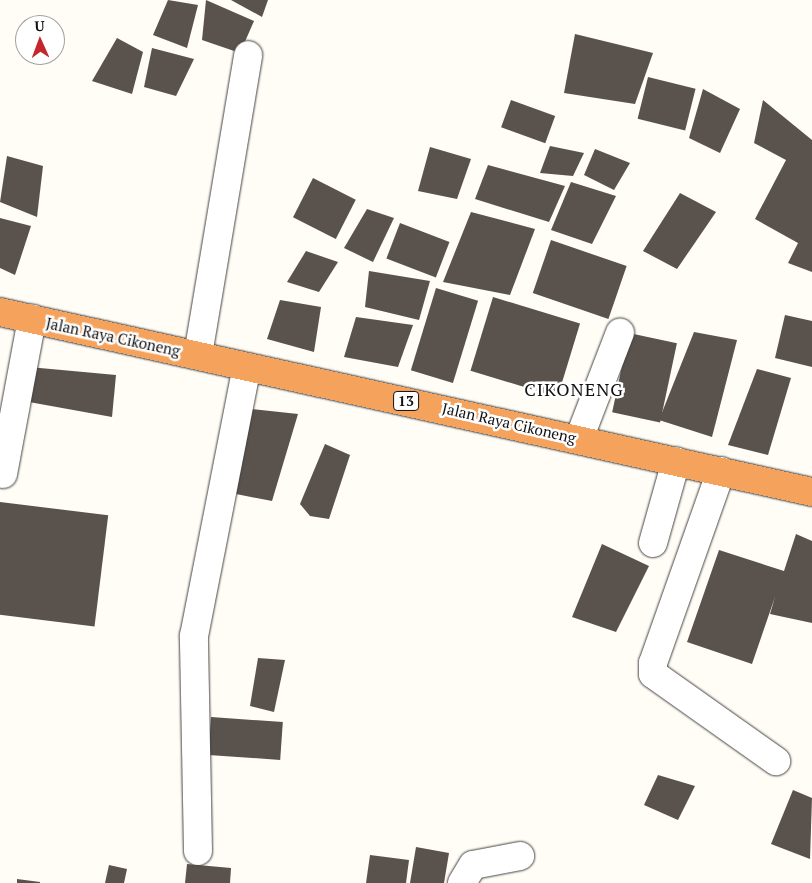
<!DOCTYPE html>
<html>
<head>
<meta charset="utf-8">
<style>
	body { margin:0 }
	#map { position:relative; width:812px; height:883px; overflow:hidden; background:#fffdf5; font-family:"PT Serif",serif }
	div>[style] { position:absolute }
	.building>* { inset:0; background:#5a524d; transform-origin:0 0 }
	.roads { filter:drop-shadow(0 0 1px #444) drop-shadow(0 0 1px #444) }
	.minor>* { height:28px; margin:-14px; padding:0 14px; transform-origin:14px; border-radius:14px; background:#fff }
	.highway>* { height:28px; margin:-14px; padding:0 14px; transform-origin:14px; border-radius:14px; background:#f5a25d }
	span { translate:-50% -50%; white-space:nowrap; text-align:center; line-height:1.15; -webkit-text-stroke:5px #fff; paint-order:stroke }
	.shield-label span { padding:1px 4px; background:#fff; border:1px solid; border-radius:4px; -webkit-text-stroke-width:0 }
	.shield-label { font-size:14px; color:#111; font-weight:700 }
	.street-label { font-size:15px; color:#111 }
	.quarter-label { font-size:18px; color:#111; letter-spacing:1px }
	.north { position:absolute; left:15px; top:15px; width:50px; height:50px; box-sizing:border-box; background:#fff; border:1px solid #a0a0a0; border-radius:50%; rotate:358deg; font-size:14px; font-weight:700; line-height:20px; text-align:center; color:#111 }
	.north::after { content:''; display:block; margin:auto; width:18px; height:22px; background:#c4262e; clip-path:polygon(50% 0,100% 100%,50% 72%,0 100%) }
</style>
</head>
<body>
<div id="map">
	<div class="building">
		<i style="clip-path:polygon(168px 0,198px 5px,187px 48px,153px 35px)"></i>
		<i style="clip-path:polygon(206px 0,254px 21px,240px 53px,202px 40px)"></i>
		<i style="clip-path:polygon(231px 0,268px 0,262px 17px)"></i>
		<i style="clip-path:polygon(575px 34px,653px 53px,635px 104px,564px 93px)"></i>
		<i style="clip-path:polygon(117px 38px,143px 52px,132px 94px,92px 81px)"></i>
		<i style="clip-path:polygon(152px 48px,194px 59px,176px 96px,144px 87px)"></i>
		<i style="left:648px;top:77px;width:49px;height:43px;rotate:14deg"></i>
		<i style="clip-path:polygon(703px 89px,740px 109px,720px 153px,689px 138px)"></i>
		<i style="left:511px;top:100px;width:47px;height:29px;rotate:20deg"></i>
		<i style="clip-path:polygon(763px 100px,812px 140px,812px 272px,788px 263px,798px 243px,755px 219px,786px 160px,754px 143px)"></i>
		<i style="clip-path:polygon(550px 146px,584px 153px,573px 176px,540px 173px)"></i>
		<i style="clip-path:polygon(430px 147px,471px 159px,457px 199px,418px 191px)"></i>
		<i style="clip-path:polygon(595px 149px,630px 163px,614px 190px,584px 175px)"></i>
		<i style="clip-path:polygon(7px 156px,43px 166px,37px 217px,0 202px)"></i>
		<i style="clip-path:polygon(488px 165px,565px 186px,549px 222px,475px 199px)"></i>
		<i style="left:313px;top:178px;width:48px;height:44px;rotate:27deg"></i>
		<i style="clip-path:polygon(571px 182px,616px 196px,592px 244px,551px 230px)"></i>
		<i style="clip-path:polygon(680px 193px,716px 212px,677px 269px,643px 251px)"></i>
		<i style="clip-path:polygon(367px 209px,394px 218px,373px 262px,344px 248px)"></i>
		<i style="clip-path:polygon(471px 212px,535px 229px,510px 295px,443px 282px)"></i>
		<i style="clip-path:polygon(0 218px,31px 226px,15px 275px,0 268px)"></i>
		<i style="left:400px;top:223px;width:53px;height:38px;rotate:21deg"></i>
		<i style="left:551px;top:240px;width:80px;height:56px;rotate:19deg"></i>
		<i style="clip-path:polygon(306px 251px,338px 262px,319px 292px,287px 282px)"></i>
		<i style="clip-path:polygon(369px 271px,430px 281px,419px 320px,365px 307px)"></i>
		<i style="left:436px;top:288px;width:44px;height:86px;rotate:17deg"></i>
		<i style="left:493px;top:297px;width:91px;height:77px;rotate:17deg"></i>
		<i style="clip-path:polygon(280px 300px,321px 307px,314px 352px,267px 339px)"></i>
		<i style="clip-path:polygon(785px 315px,812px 321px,812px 367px,775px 358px)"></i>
		<i style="clip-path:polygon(356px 317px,413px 325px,398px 367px,344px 357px)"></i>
		<i style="clip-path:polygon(694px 332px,737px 340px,712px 437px,659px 420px)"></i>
		<i style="left:629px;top:333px;width:49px;height:81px;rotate:12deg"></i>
		<i style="clip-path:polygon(29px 367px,116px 375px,112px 417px,29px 402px)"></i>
		<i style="clip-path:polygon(757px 369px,791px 378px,768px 455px,728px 445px)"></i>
		<i style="clip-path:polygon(251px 409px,298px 414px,272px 501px,236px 494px)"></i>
		<i style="clip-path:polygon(325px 444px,350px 455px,329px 519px,310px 516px,300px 504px)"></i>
		<i style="left:0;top:502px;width:109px;height:112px;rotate:7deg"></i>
		<i style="clip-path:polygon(796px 534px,812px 541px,812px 623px,770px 614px,775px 597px,752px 664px,687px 642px,719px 550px,784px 571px)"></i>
		<i style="clip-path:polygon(602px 544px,649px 566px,616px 632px,572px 617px)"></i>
		<i style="clip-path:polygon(258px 658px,285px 660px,274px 712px,250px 706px)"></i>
		<i style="left:211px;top:717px;width:72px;height:38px;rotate:4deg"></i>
		<i style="clip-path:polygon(658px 775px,695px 786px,678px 820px,644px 805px)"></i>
		<i style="clip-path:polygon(793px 790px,812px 798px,810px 859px,771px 844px)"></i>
		<i style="clip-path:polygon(416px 847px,449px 853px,444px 883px,410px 883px)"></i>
		<i style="clip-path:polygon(370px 855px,409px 860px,406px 883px,366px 883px)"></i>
		<i style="clip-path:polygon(187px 864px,231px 868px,230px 883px,185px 883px)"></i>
		<i style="clip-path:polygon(109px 865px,127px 869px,124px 883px,105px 883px)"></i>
		<i style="clip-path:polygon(17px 879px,40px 882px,40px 883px,17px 883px)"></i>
	</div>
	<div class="roads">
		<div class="minor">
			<i style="left:198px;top:355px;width:304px;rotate:-80.5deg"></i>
			<i style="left:579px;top:439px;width:114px;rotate:-68.9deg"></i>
			<i style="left:721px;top:471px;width:204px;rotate:109.5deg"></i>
			<i style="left:653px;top:663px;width:11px;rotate:90deg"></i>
			<i style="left:653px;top:674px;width:151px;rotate:35.3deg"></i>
			<i style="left:3px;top:474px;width:158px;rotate:-79.4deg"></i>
			<i style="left:653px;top:543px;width:85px;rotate:-74.3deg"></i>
			<i style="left:198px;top:851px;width:215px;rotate:-91.1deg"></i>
			<i style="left:194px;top:636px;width:274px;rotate:-78.9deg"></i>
			<i style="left:462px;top:883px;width:21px;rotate:-59deg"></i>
			<i style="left:473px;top:865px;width:48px;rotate:-10.8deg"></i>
		</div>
		<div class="highway">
			<i style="left:0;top:312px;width:832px;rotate:12.5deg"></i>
		</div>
	</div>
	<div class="shield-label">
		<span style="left:406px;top:401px">13</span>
	</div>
	<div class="street-label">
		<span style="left:113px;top:337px;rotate:12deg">Jalan Raya Cikoneng</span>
		<span style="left:509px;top:423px;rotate:13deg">Jalan Raya Cikoneng</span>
	</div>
	<div class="quarter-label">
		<span style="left:574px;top:389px">CIKONENG</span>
	</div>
	<div class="north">U</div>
</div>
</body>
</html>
